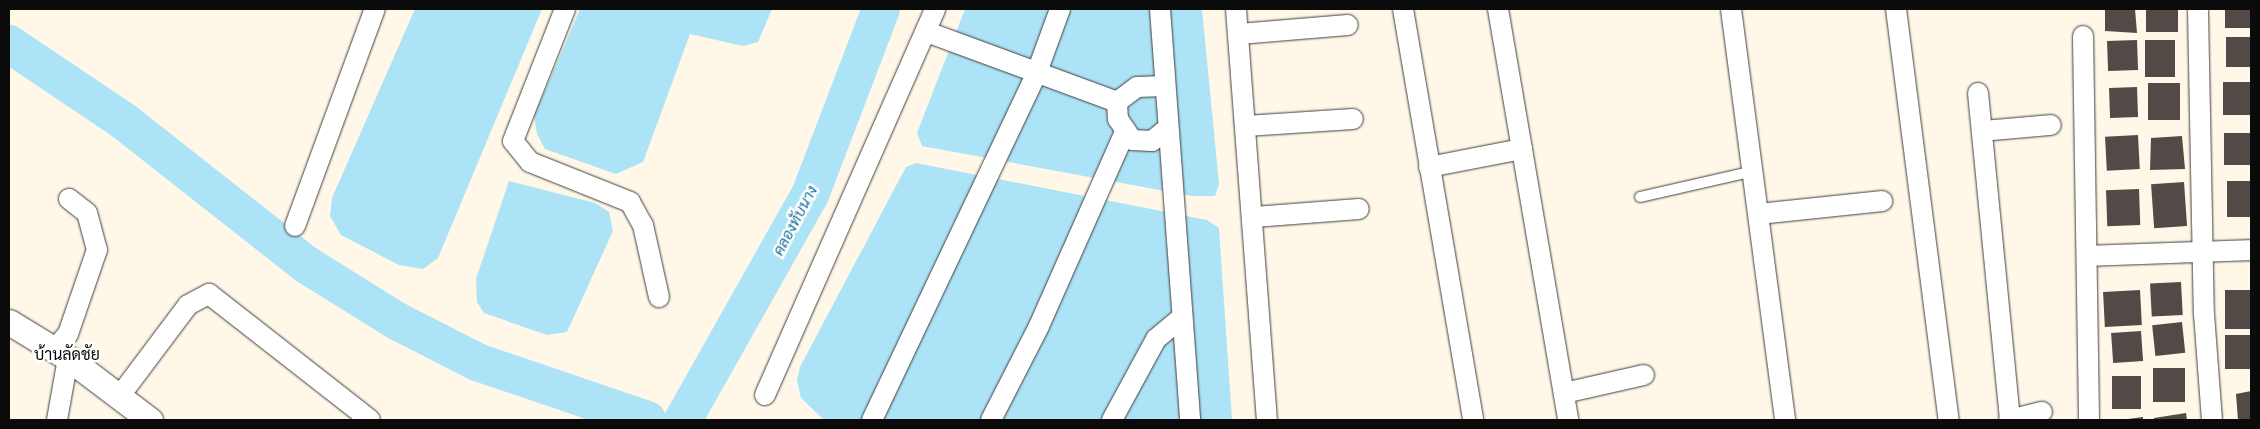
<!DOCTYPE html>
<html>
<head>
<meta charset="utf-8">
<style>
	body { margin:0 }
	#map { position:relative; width:2260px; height:429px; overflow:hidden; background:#fff8e8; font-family:Georgia,Sarabun,serif }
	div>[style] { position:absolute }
	.water>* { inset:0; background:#ace3f7 }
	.river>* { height:38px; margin:-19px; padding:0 19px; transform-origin:19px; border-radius:19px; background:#ace3f7 }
	.building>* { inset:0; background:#534a47; transform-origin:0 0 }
	.roads { filter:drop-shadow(0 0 1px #3e3e3e) drop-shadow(0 0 1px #3e3e3e) }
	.service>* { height:10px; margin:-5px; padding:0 5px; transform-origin:5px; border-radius:5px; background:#fff }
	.minor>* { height:20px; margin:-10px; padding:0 10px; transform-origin:10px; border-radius:10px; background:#fff }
	.tertiary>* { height:25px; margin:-12.5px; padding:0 12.5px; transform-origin:12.5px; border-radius:12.5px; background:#fff }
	span { translate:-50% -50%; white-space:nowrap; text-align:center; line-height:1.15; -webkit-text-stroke:5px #fff; paint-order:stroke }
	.water-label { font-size:15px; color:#13709d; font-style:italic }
	.quarter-label { font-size:16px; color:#0b0b0b }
	.frame { position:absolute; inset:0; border:10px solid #0b0b0b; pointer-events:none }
</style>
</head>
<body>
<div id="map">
	<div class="water">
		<i style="clip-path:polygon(415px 9px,542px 9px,438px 258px,423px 269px,399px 265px,341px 235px,330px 216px,332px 198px)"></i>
		<i style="clip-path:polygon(580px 9px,772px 9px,758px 42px,743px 46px,690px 34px,643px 162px,616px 174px,545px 149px,537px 134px,534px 116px)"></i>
		<i style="clip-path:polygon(965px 9px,1202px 9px,1219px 184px,1215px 196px,1192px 196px,922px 146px,917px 133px)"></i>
		<i style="clip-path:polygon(916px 163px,1207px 220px,1219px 228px,1232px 420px,823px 419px,801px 398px,797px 381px,800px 367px,906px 167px)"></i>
		<i style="clip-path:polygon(509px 181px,595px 203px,609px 212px,613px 231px,567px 332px,547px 335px,484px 313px,477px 302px,476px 279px)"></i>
	</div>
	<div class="river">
		<i style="left:9px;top:44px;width:140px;rotate:33.9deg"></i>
		<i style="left:125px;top:122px;width:231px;rotate:38.2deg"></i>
		<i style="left:307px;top:265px;width:106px;rotate:31.9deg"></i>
		<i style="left:397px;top:321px;width:90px;rotate:27.1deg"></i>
		<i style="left:477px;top:362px;width:180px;rotate:18.8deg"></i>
		<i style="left:683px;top:420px;width:258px;rotate:-60.6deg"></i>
		<i style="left:810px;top:195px;width:199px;rotate:-69.1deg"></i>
	</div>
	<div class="building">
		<i style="clip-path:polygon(2105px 9px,2135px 9px,2137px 33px,2105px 31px)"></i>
		<i style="left:2146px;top:9px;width:32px;height:23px"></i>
		<i style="left:2225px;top:9px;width:26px;height:19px"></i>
		<i style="left:2251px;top:37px;width:30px;height:25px;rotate:90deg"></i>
		<i style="left:2137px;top:40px;width:30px;height:30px;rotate:88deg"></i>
		<i style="left:2145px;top:40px;width:30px;height:37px"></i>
		<i style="left:2251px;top:82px;width:33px;height:28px;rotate:90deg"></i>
		<i style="left:2148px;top:83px;width:32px;height:37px"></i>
		<i style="left:2137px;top:87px;width:30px;height:28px;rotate:88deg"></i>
		<i style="left:2224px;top:133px;width:27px;height:32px"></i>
		<i style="left:2138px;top:135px;width:34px;height:33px;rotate:87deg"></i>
		<i style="clip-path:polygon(2182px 136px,2185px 169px,2150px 170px,2151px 138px)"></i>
		<i style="left:2251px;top:181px;width:36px;height:24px;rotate:90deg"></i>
		<i style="left:2184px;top:182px;width:44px;height:33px;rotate:86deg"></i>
		<i style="left:2139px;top:189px;width:36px;height:33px;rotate:88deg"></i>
		<i style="left:2181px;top:282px;width:33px;height:31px;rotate:87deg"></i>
		<i style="left:2140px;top:290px;width:35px;height:37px;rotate:87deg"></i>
		<i style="left:2251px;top:290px;width:39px;height:26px;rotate:90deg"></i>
		<i style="left:2182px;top:322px;width:31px;height:30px;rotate:84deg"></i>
		<i style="left:2141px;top:331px;width:30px;height:30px;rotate:86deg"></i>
		<i style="left:2251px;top:335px;width:34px;height:26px;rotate:90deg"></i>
		<i style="left:2185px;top:368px;width:34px;height:32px;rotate:90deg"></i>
		<i style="left:2112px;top:376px;width:29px;height:33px"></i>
		<i style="clip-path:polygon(2251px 391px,2251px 420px,2238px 420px,2236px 394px)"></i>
		<i style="clip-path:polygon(2186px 413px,2187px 420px,2154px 420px,2154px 418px)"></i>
		<i style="clip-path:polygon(2143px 417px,2143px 420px,2128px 420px,2128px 419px)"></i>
	</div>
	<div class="roads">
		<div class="service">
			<i style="left:1640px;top:197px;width:117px;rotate:-12.8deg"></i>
		</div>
		<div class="minor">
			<i style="left:565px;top:9px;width:142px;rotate:111.5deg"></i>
			<i style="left:513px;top:141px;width:27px;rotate:51deg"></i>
			<i style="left:530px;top:162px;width:108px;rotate:21.8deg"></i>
			<i style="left:630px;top:202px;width:26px;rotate:61deg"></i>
			<i style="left:643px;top:225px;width:74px;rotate:77.5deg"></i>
			<i style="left:1160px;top:9px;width:412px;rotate:85.8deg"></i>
			<i style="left:1236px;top:9px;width:412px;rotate:85.7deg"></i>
			<i style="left:1403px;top:9px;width:417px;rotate:80.3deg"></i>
			<i style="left:1498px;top:9px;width:417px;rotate:80.3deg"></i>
			<i style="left:1731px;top:9px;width:415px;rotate:82.5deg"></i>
			<i style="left:1896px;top:9px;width:414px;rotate:82.7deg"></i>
			<i style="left:2198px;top:11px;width:303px;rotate:88.9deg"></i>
			<i style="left:2204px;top:314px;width:106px;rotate:85.7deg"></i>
			<i style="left:927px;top:32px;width:202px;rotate:20.2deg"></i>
			<i style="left:1117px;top:102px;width:25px;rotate:-37deg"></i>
			<i style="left:1137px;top:87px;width:28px;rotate:-2deg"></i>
			<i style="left:1239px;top:34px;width:109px;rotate:-4.7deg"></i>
			<i style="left:2083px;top:36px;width:384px;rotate:89.1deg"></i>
			<i style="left:1978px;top:93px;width:329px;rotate:84.4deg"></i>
			<i style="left:1117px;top:102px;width:17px;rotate:87deg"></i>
			<i style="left:1118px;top:119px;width:25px;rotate:56deg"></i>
			<i style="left:1132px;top:140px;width:20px;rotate:3deg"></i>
			<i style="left:1152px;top:141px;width:19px;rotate:-39deg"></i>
			<i style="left:1246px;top:126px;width:107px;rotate:-3.7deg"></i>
			<i style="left:1982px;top:131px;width:69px;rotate:-5deg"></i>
			<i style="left:1429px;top:167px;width:95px;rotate:-11deg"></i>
			<i style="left:1759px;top:214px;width:124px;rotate:-6deg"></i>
			<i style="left:1254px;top:217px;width:105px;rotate:-4.4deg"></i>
			<i style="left:295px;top:226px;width:231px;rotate:-69.8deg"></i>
			<i style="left:2088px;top:256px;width:163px;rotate:-2.1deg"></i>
			<i style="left:54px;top:350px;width:21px;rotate:-49deg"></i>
			<i style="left:68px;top:334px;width:89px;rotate:-71deg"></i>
			<i style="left:97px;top:250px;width:38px;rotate:-105deg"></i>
			<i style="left:87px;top:213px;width:23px;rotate:-142deg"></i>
			<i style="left:1564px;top:393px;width:82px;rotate:-12.7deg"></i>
			<i style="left:765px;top:395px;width:422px;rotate:-66.2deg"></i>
			<i style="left:119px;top:397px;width:115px;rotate:-53.1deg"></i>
			<i style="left:188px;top:305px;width:24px;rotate:-28deg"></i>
			<i style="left:209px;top:294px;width:204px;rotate:38deg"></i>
			<i style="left:57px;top:420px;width:63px;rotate:-79.9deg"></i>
			<i style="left:872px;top:420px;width:385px;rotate:-64.6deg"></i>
			<i style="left:1037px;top:72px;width:67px;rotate:-69.9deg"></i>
			<i style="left:991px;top:420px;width:106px;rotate:-62.9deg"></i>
			<i style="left:1039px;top:326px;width:214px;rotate:-66.1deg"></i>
			<i style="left:1112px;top:420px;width:92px;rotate:-61.5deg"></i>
			<i style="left:1156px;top:339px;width:33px;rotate:-40deg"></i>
			<i style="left:2009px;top:420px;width:34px;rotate:-14deg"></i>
		</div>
		<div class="tertiary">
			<i style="left:9px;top:322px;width:69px;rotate:31.4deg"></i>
			<i style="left:68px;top:358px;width:103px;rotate:37.1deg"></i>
		</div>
	</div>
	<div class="water-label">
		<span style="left:794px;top:220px;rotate:-62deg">คลองทับนาง</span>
	</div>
	<div class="quarter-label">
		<span style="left:67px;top:354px">บ้านลัดชัย</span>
	</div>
	<div class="frame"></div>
</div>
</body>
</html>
